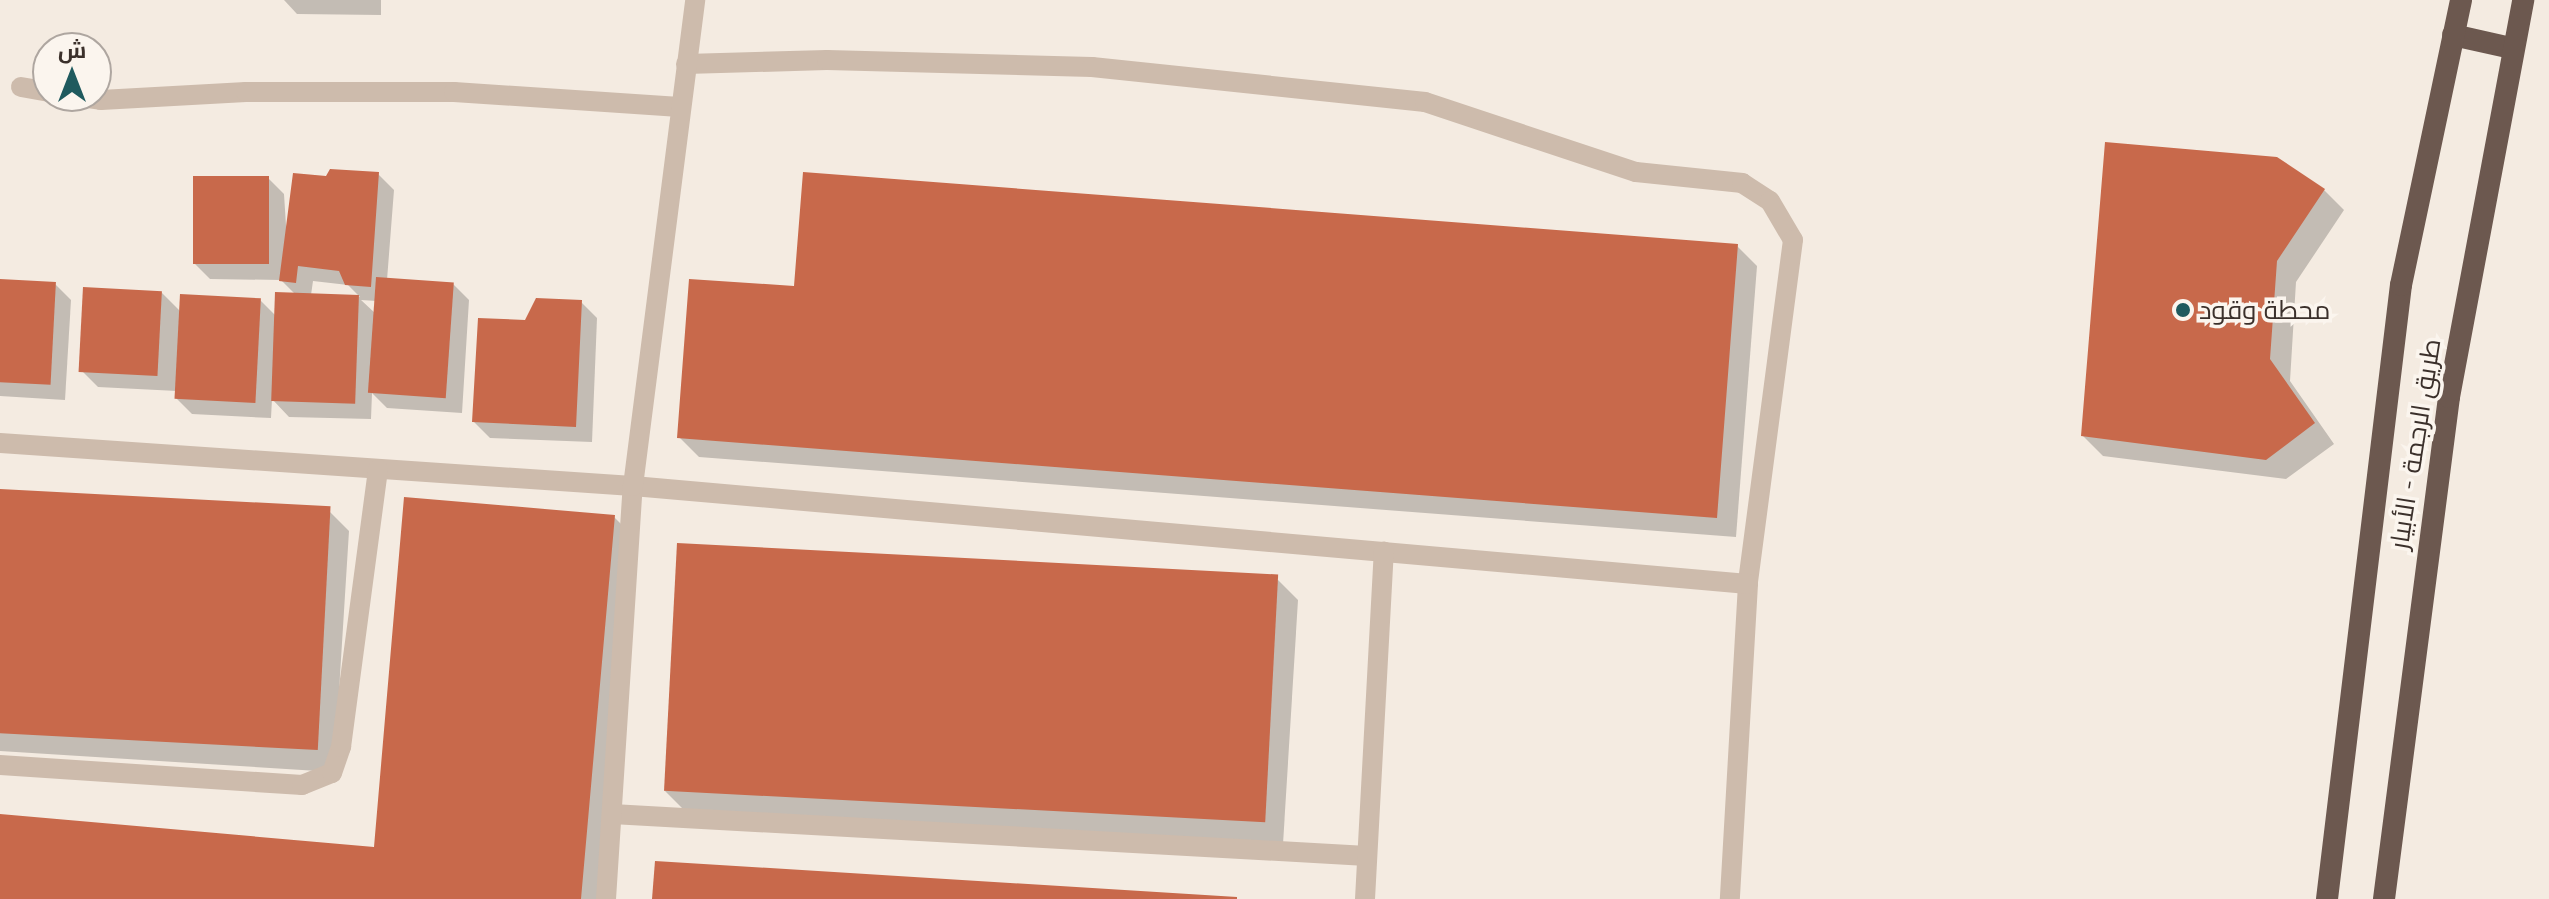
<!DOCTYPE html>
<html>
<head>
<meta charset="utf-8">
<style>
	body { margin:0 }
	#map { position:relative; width:2549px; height:899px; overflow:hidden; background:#f4ebe1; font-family:Quicksand,Cairo,sans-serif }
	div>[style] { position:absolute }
	.shadow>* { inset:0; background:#0003 }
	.building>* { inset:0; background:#c8694b; transform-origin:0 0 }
	.service>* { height:20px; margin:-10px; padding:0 10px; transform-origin:10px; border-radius:10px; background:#cdbbac }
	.minor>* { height:20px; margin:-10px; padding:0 10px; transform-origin:10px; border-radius:10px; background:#cdbbac }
	.trunk>* { height:22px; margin:-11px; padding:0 11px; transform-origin:11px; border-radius:11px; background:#6c584f }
	.dots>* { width:22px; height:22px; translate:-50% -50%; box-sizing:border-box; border:4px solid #fbf5ee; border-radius:50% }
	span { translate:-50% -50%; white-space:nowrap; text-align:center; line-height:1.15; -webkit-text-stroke:7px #fbf5ee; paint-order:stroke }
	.poi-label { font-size:26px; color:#3b302b }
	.left { translate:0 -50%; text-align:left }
	.street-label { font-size:26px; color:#3b302b }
	.north { position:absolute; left:32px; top:32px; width:80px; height:80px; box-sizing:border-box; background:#fbf5ee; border:2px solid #aea6a0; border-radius:50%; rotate:0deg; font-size:22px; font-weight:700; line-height:32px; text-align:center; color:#3b302b }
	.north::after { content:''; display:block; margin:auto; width:28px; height:36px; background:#1f5a5e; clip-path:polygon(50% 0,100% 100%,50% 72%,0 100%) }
</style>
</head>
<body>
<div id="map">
	<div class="shadow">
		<i style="clip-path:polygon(284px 0,381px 0,381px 15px,297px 14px)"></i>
		<i style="clip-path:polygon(evenodd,378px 174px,394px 190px,387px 280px,453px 284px,469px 300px,462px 413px,387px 408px,372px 393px,371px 419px,289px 417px,272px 399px,271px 418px,192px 414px,176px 398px,177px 391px,98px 387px,82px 371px,161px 292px,181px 312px,260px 300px,276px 316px,296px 295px,281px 280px,210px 279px,194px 263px,268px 178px,284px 194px,287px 241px,328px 179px,378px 174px,313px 281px,348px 285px,360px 297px,311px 295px,313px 281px,378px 174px,361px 300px,377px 301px,376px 314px,361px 300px)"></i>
		<i style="clip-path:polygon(2324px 190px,2344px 210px,2296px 282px,2290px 381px,2334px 444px,2286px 479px,2103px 456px,2083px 436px)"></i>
		<i style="clip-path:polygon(1737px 246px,1757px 266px,1736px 537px,699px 457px,679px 437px,796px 288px)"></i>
		<i style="clip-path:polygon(0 281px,55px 284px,71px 300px,65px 400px,0 396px)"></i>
		<i style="clip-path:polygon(581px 302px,597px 318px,592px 442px,490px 438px,474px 422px,526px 322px)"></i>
		<i style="clip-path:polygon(0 491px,329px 511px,349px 531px,334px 772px,0 751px)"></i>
		<i style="clip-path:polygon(614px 517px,634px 537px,602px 899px,0 899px,0 816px,376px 849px)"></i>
		<i style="clip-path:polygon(1278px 580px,1298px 600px,1283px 844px,684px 810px,664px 790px)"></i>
	</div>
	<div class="building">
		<i style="clip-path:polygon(2105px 142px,2277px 157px,2325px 189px,2277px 261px,2270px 359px,2315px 423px,2266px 460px,2081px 436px)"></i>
		<i style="clip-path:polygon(330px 169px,379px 172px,371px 287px,345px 285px,339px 271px,298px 266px,296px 283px,279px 281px,293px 173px,326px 176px)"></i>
		<i style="clip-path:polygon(803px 172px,1738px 244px,1717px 518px,677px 438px,689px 279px,794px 286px)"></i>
		<i style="left:193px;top:176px;width:76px;height:88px"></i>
		<i style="left:376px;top:277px;width:78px;height:116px;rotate:4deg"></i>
		<i style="left:0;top:279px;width:56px;height:103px;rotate:3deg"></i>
		<i style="left:83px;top:287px;width:79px;height:85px;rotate:3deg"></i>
		<i style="left:275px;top:292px;width:84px;height:109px;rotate:2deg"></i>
		<i style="left:180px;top:294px;width:81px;height:105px;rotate:3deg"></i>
		<i style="clip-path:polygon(536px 298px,582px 300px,576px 427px,472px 422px,478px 318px,525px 320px)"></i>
		<i style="left:0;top:489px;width:331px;height:244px;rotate:3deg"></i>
		<i style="clip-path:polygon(404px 497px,615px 515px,581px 899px,0 899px,0 814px,374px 847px)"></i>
		<i style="left:677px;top:543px;width:602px;height:248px;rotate:3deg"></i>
		<i style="clip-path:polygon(655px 861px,1237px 897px,1237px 899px,652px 899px)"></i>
	</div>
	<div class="service">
		<i style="left:21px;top:87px;width:27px;rotate:10deg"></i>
		<i style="left:74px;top:96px;width:27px;rotate:8deg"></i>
		<i style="left:101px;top:100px;width:145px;rotate:-3.2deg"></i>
		<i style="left:246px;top:92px;width:208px"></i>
		<i style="left:454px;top:92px;width:226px;rotate:3.8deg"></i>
	</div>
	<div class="minor">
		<i style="left:686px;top:64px;width:141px;rotate:-1.6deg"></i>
		<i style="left:827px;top:60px;width:265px;rotate:1.5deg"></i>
		<i style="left:1092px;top:67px;width:335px;rotate:6deg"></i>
		<i style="left:1425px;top:102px;width:222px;rotate:18.4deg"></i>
		<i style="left:1636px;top:172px;width:107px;rotate:5.9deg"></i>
		<i style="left:1742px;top:183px;width:33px;rotate:33deg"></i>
		<i style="left:1770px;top:201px;width:45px;rotate:59.5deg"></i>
		<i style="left:1793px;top:240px;width:347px;rotate:97.5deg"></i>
		<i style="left:1748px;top:584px;width:316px;rotate:93.3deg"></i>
		<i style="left:0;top:443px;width:634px;rotate:3.89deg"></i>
		<i style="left:633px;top:486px;width:1119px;rotate:5.02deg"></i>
		<i style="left:0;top:765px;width:303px;rotate:3.8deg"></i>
		<i style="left:302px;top:785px;width:32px;rotate:-22deg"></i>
		<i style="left:332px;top:773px;width:28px;rotate:-71deg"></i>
		<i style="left:341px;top:747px;width:280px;rotate:-82.4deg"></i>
		<i style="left:612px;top:814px;width:756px;rotate:3.18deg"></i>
		<i style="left:606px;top:899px;width:414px;rotate:-86.3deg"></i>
		<i style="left:633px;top:486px;width:490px;rotate:-82.7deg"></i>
		<i style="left:1365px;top:899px;width:348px;rotate:-86.9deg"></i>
	</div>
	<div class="trunk">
		<i style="left:2453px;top:35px;width:59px;rotate:12.6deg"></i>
		<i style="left:2327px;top:899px;width:618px;rotate:-83.13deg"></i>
		<i style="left:2401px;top:285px;width:291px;rotate:-78.1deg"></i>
		<i style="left:2384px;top:899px;width:506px;rotate:-82.62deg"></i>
		<i style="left:2449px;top:397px;width:404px;rotate:-79.4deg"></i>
	</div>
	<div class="dots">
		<i style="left:2183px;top:310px;background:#1f5a5e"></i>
	</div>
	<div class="poi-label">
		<span class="left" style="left:2199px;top:310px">محطة وقود</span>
	</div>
	<div class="street-label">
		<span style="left:2415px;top:444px;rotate:-81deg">طريق الرجمة - الأبيار</span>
	</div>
	<div class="north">ش</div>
</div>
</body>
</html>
